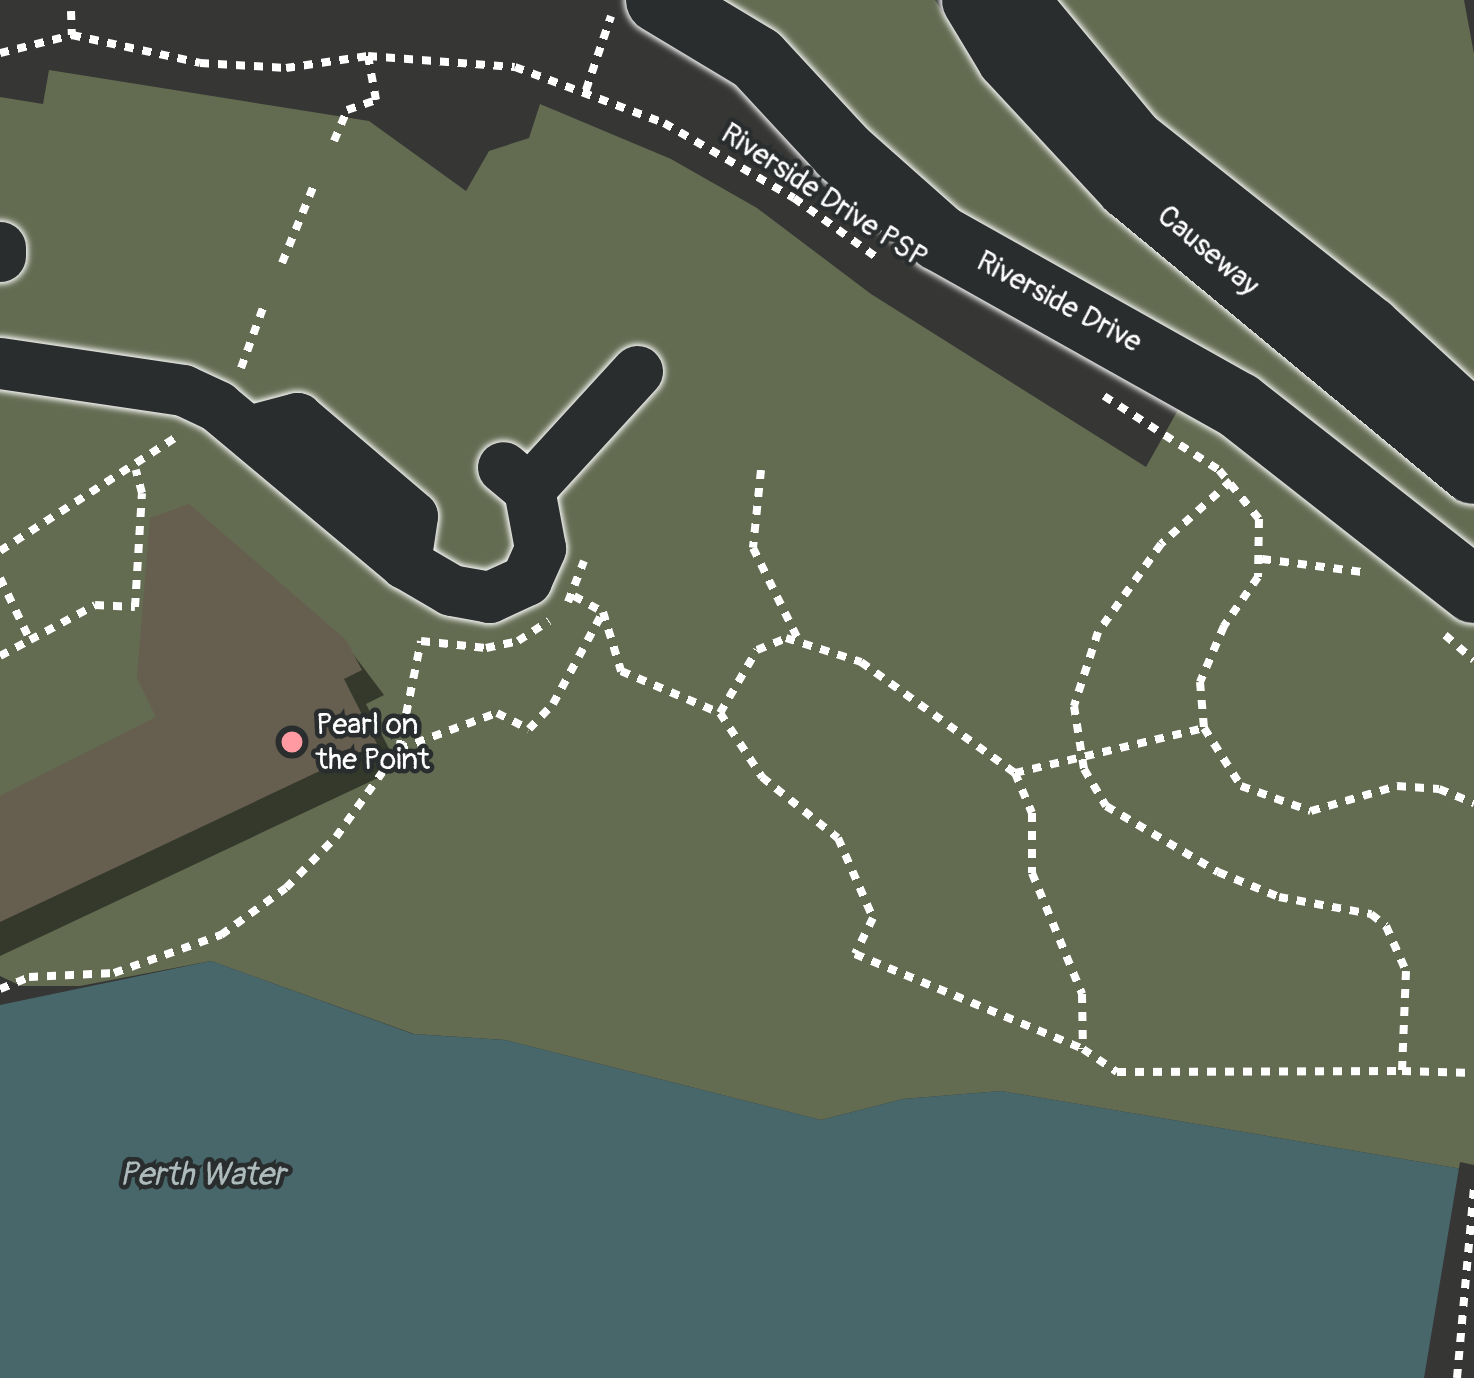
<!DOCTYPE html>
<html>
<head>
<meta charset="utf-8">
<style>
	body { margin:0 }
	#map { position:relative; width:1474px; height:1378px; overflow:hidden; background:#363735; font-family:Pangolin,sans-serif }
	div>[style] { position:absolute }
	.green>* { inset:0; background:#636b51 }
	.water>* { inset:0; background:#48676a }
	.pier>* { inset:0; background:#363735 }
	.shadow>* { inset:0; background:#0007 }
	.building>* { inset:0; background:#665e4f }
	.path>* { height:8px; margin-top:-4px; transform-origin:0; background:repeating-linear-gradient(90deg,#fff 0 9px,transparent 0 18px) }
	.roads { filter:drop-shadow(0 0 3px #fff) drop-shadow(0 0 3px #fff) }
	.minor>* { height:51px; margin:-25.5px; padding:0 25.5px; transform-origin:25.5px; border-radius:25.5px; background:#2a2d2e }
	.major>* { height:66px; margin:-33px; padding:0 33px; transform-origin:33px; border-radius:33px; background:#2a2d2e }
	.highway>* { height:66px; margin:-33px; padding:0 33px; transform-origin:33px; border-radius:33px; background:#2a2d2e }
	.dots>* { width:33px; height:33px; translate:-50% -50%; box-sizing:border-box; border:6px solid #2a2d2e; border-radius:50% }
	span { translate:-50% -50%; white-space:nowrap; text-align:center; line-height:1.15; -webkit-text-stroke:9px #2a2d2e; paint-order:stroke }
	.street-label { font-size:30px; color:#fff }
	.poi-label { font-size:30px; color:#fff }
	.left { translate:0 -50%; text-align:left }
	.water-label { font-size:33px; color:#adbbbc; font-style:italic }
</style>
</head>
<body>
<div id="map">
	<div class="green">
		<i style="clip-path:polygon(697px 0,935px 0,979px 68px,1130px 230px,1474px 500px,1474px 573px,976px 243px)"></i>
		<i style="clip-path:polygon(1038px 0,1464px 0,1474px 54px,1474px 396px,1171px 155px)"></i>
		<i style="clip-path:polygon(49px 70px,369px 121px,466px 191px,489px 151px,529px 138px,540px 104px,671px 159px,757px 208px,871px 294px,1146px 467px,1188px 392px,1474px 613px,1474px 1171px,1001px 1091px,903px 1099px,821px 1120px,505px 1040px,414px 1034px,211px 961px,80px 986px,21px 986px,0 976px,0 97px,43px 104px)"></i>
	</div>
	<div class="water">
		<i style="clip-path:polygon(211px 961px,413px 1034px,505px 1040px,821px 1120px,903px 1099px,1001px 1091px,1474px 1171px,1474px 1378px,0 1378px,0 1005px)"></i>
	</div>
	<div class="pier">
		<i style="clip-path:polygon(1460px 1162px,1474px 1165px,1474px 1378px,1424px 1378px)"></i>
	</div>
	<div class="shadow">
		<i style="clip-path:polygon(344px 642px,384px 695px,366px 704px,399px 768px,0 956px,0 799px)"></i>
	</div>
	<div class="building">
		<i style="clip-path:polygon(189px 504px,346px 640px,362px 670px,344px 679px,377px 744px,0 922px,0 796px,156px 717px,137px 678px,150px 518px)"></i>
	</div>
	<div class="path">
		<i style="left:71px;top:11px;width:24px;rotate:88deg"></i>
		<i style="left:0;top:53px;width:74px;rotate:-14deg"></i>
		<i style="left:72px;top:35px;width:131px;rotate:12.3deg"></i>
		<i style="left:200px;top:63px;width:86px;rotate:3.3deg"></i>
		<i style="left:286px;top:68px;width:83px;rotate:-8.3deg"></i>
		<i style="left:368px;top:56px;width:147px;rotate:4.3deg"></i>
		<i style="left:515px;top:67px;width:159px;rotate:20.6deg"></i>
		<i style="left:664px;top:123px;width:150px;rotate:30deg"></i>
		<i style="left:794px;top:198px;width:101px;rotate:35.7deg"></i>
		<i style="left:586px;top:90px;width:78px;rotate:-71.3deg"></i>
		<i style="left:334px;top:141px;width:34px;rotate:-67deg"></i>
		<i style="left:347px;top:110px;width:31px;rotate:-19deg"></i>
		<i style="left:376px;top:100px;width:45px;rotate:-100.3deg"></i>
		<i style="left:282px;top:263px;width:84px;rotate:-67.7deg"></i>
		<i style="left:241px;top:368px;width:64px;rotate:-69.9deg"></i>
		<i style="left:1104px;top:396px;width:137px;rotate:32.8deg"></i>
		<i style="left:1219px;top:470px;width:63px;rotate:50.8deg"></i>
		<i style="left:1259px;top:519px;width:58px;rotate:91deg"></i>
		<i style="left:1258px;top:577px;width:60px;rotate:124.8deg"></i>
		<i style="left:1224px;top:626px;width:61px;rotate:113.2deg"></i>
		<i style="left:1200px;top:682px;width:46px;rotate:85deg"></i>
		<i style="left:1204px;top:728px;width:69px;rotate:57.5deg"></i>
		<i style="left:1241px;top:786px;width:74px;rotate:19.7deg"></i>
		<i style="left:1311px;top:811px;width:90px;rotate:-16.2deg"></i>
		<i style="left:1397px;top:786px;width:42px;rotate:4.1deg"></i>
		<i style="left:1439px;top:789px;width:38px;rotate:22deg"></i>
		<i style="left:761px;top:470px;width:78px;rotate:95.9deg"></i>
		<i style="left:753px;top:548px;width:104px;rotate:63.7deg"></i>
		<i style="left:1231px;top:481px;width:94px;rotate:138deg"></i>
		<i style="left:1161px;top:544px;width:108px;rotate:125.6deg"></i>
		<i style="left:1098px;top:632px;width:78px;rotate:108deg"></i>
		<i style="left:1074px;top:706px;width:64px;rotate:81deg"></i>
		<i style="left:1084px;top:769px;width:43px;rotate:59.3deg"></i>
		<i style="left:1106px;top:806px;width:130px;rotate:30.5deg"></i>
		<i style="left:1218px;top:872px;width:66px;rotate:22.3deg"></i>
		<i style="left:1279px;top:897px;width:94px;rotate:10.5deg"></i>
		<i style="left:1371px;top:914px;width:19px;rotate:39deg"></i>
		<i style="left:1386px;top:926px;width:49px;rotate:66deg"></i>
		<i style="left:1406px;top:971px;width:100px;rotate:92.3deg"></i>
		<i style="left:1402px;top:1071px;width:72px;rotate:1.6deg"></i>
		<i style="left:0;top:551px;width:213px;rotate:-32.9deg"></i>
		<i style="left:1262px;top:559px;width:101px;rotate:7.4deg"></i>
		<i style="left:0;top:578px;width:69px;rotate:64.2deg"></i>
		<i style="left:30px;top:640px;width:74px;rotate:-28.3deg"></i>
		<i style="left:95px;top:605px;width:40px;rotate:2.9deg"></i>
		<i style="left:135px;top:607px;width:114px;rotate:-86.5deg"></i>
		<i style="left:142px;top:493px;width:24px;rotate:-105deg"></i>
		<i style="left:574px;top:596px;width:33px;rotate:29deg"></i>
		<i style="left:568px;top:602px;width:44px;rotate:-68.7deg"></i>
		<i style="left:1445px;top:635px;width:38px;rotate:41deg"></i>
		<i style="left:0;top:656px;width:34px;rotate:-28deg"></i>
		<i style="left:720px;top:713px;width:73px;rotate:-59.6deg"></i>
		<i style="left:757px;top:650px;width:31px;rotate:-22deg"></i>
		<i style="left:786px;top:638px;width:79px;rotate:17.7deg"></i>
		<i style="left:861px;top:662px;width:190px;rotate:35.8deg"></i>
		<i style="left:1015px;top:773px;width:43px;rotate:67deg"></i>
		<i style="left:1032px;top:813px;width:60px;rotate:90deg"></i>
		<i style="left:1032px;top:873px;width:131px;rotate:67.5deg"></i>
		<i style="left:1082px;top:994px;width:55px;rotate:89deg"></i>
		<i style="left:399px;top:749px;width:104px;rotate:-20.2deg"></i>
		<i style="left:497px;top:713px;width:36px;rotate:27deg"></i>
		<i style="left:529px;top:729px;width:35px;rotate:-46deg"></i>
		<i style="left:553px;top:704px;width:105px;rotate:-61.5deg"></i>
		<i style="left:603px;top:612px;width:62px;rotate:73deg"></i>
		<i style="left:621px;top:671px;width:108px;rotate:23deg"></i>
		<i style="left:720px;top:713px;width:77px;rotate:56.7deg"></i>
		<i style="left:762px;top:777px;width:97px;rotate:38.8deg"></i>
		<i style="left:838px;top:838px;width:87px;rotate:66.4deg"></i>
		<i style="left:873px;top:918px;width:40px;rotate:116.6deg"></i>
		<i style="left:855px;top:954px;width:247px;rotate:22.6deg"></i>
		<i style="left:1083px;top:1049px;width:41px;rotate:34.1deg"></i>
		<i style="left:1117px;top:1072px;width:285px;rotate:-0.2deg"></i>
		<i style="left:1015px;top:773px;width:194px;rotate:-13.4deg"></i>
		<i style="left:0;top:989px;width:31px;rotate:-22deg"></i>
		<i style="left:29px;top:977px;width:85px;rotate:-2.7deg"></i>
		<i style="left:114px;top:973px;width:114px;rotate:-19.6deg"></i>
		<i style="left:221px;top:935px;width:80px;rotate:-35.9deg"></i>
		<i style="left:286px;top:888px;width:71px;rotate:-45.6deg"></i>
		<i style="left:336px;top:837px;width:108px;rotate:-54.4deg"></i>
		<i style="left:399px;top:749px;width:110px;rotate:-78.5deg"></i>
		<i style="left:421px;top:641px;width:65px;rotate:6.1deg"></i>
		<i style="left:486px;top:648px;width:33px;rotate:-12deg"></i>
		<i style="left:518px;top:641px;width:37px;rotate:-33deg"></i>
		<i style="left:1457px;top:1378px;width:190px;rotate:-84.9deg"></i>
	</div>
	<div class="roads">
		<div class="minor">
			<i style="left:1024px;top:0;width:177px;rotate:50.3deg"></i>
			<i style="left:1137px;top:136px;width:301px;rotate:38.4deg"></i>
			<i style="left:1373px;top:323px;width:137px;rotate:42.6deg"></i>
			<i style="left:0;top:247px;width:9px;rotate:90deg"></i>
			<i style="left:0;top:363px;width:185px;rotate:8.4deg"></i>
			<i style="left:183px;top:390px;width:38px;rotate:25deg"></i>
			<i style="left:217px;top:406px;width:245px;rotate:39.9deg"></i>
			<i style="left:405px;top:563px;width:53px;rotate:30.4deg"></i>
			<i style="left:451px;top:590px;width:39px;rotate:10deg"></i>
			<i style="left:489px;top:597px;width:41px;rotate:-24.7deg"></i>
			<i style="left:526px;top:580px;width:35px;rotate:-66deg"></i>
			<i style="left:540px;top:548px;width:60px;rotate:-100.6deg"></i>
			<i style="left:529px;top:489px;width:34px;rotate:-140deg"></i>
			<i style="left:252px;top:430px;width:47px;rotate:-14.9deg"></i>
			<i style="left:297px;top:418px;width:151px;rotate:40.4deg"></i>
			<i style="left:412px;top:516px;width:48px;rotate:98.5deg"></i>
			<i style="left:529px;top:489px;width:160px;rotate:-47.5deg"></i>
		</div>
		<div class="major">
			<i style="left:659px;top:0;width:114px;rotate:31deg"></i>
			<i style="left:757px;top:59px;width:127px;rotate:47.2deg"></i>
			<i style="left:843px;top:152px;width:130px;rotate:41.6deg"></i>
			<i style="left:940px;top:238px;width:342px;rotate:29.3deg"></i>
			<i style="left:1238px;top:405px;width:300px;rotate:38.1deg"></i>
		</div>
		<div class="highway">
			<i style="left:975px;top:0;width:68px;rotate:58.9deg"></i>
			<i style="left:1010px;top:58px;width:175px;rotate:47.1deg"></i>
			<i style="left:1129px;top:186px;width:447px;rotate:39.6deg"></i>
		</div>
	</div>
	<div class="dots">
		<i style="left:292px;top:742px;background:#ff9aa2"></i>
	</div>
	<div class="street-label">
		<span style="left:824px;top:196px;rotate:33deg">Riverside Drive PSP</span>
		<span style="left:1208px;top:251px;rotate:40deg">Causeway</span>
		<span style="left:1059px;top:302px;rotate:28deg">Riverside Drive</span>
	</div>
	<div class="poi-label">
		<span class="left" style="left:316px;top:742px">Pearl on<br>the Point</span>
	</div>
	<div class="water-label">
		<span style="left:202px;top:1175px">Perth Water</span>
	</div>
</div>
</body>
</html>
